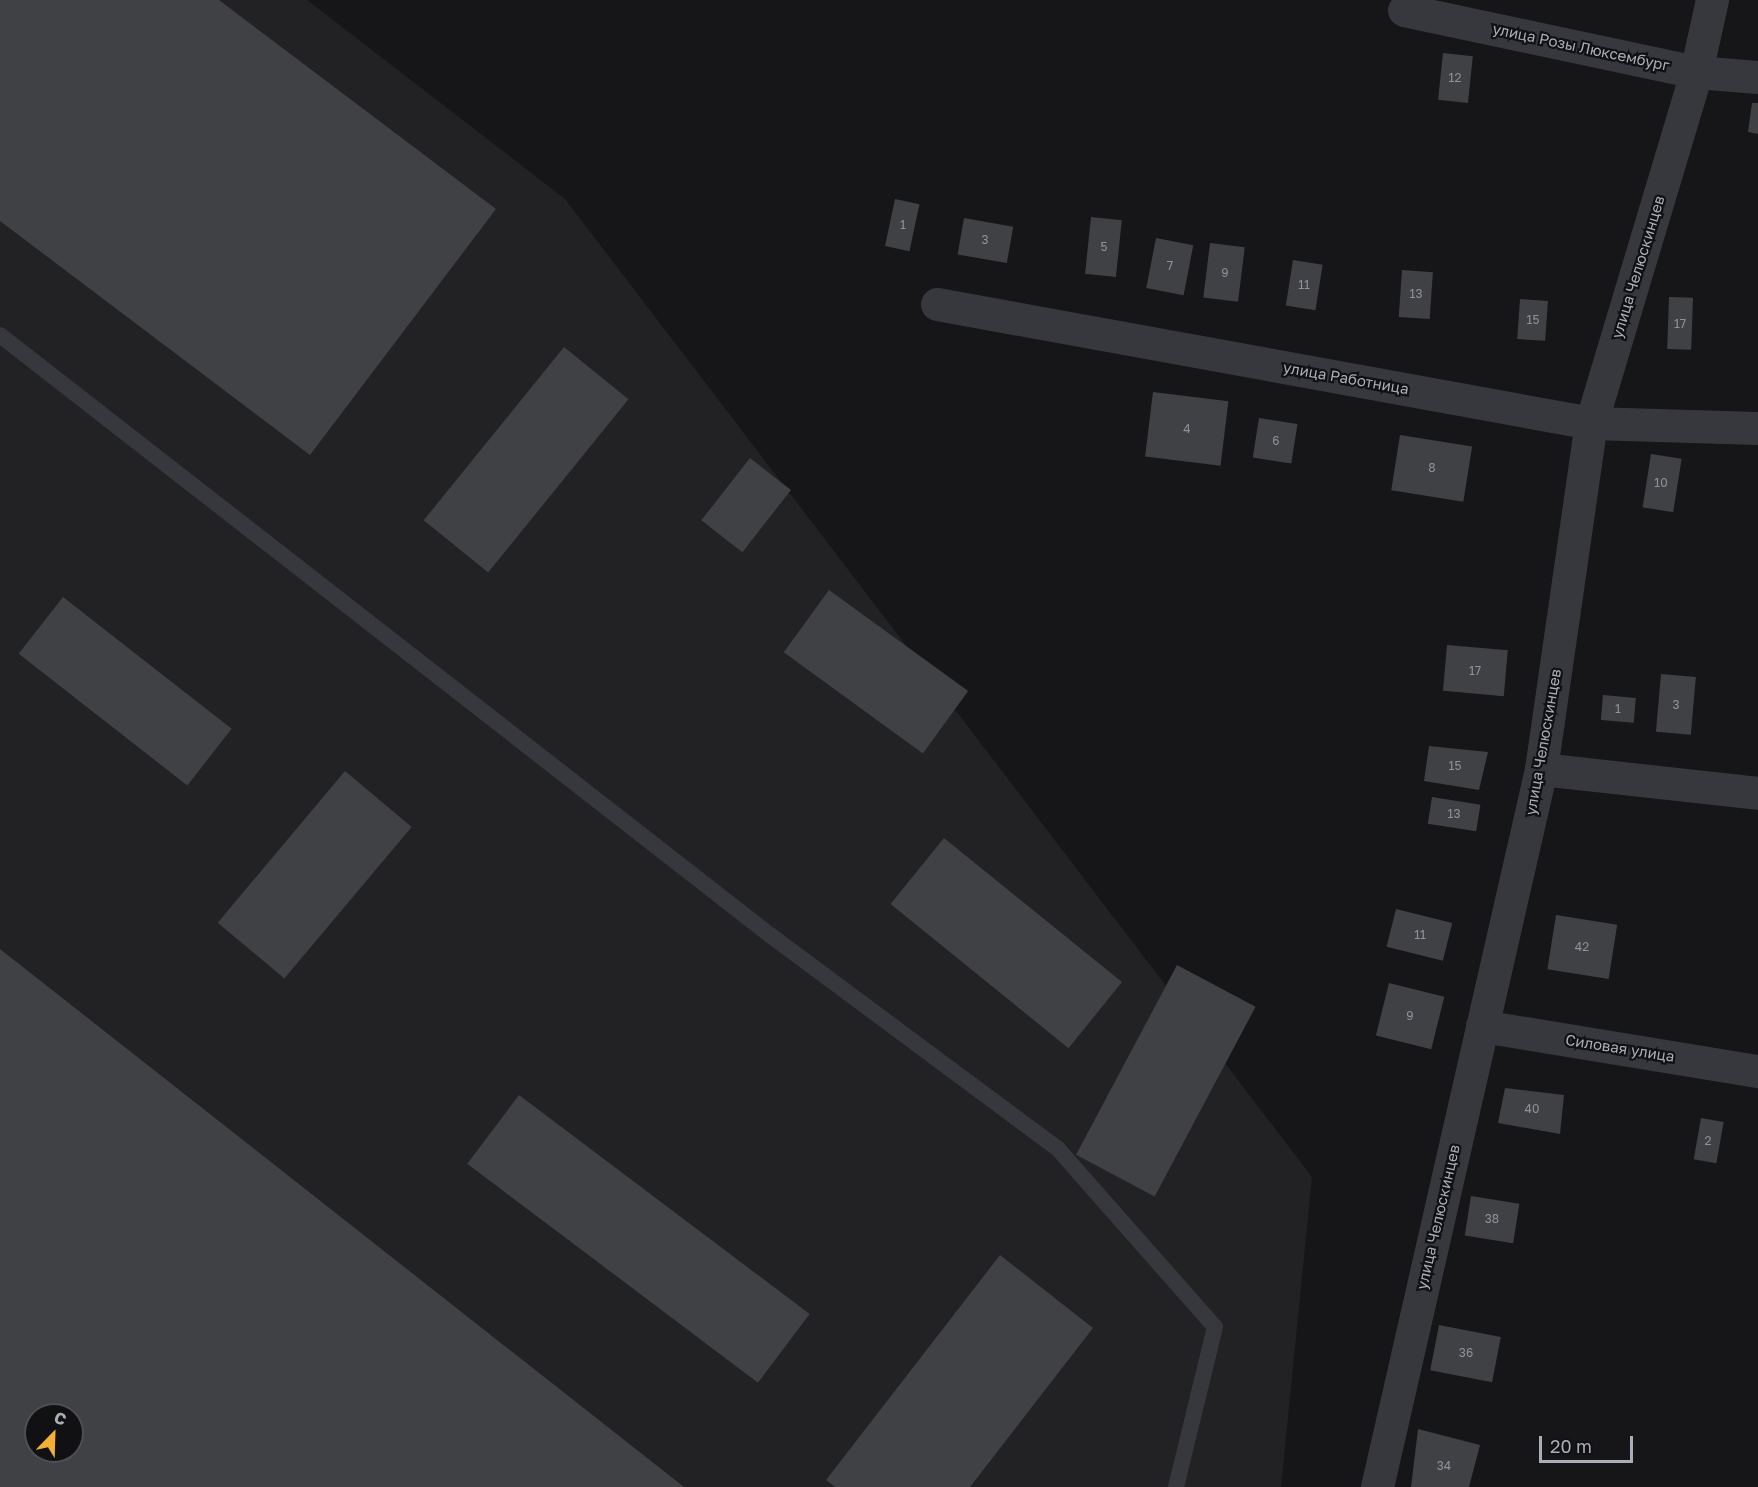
<!DOCTYPE html>
<html>
<head>
<meta charset="utf-8">
<style>
	body { margin:0 }
	#map { position:relative; width:1758px; height:1487px; overflow:hidden; background:#161618; font-family:"Golos Text",sans-serif }
	div>[style] { position:absolute }
	.built>* { inset:0; background:#222225 }
	.building>* { inset:0; background:#404145; transform-origin:0 0 }
	.lane>* { height:16px; margin:-8px; padding:0 8px; transform-origin:8px; border-radius:8px; background:#37383d }
	.street>* { height:33px; margin:-16.5px; padding:0 16.5px; transform-origin:16.5px; border-radius:16.5px; background:#37383d }
	span { translate:-50% -50%; white-space:nowrap; text-align:center; line-height:1.15; -webkit-text-stroke:4.5px #111113; paint-order:stroke }
	.number-label { font-size:12px; color:#8e929b }
	.number-label span { -webkit-text-stroke-width:0 }
	.street-label { font-size:15px; color:#a8adb8 }
	.north { position:absolute; left:24px; top:1403px; width:60px; height:60px; box-sizing:border-box; background:#111113; border:2px solid #4d4f55; border-radius:50%; rotate:23deg; font-size:16px; font-weight:700; line-height:24px; text-align:center; color:#a8adb8 }
	.north::after { content:''; display:block; margin:auto; width:21px; height:27px; background:#f2b134; clip-path:polygon(50% 0,100% 100%,50% 72%,0 100%) }
	.scale { position:absolute; left:1539px; top:1436px; width:94px; height:27px; box-sizing:border-box; border:3px solid #a8adb8; border-top:0; padding-left:8px; font-size:18px; line-height:21px; white-space:nowrap; color:#a8adb8; -webkit-text-stroke:4px #111113; paint-order:stroke }
</style>
</head>
<body>
<div id="map">
	<div class="built">
		<i style="clip-path:polygon(evenodd,0 0,307px 0,565px 199px,1312px 1177px,1281px 1487px,0 1487px,0 0,36px 1415px,72px 1415px,72px 1451px,36px 1451px,36px 1415px)"></i>
	</div>
	<div class="building">
		<i style="clip-path:polygon(0 0,219px 0,496px 209px,310px 455px,0 221px)"></i>
		<i style="left:1443px;top:53px;width:30px;height:47px;rotate:6deg"></i>
		<i style="clip-path:polygon(1752px 103px,1758px 103px,1758px 134px,1748px 132px)"></i>
		<i style="left:895px;top:199px;width:25px;height:48px;rotate:12deg"></i>
		<i style="left:1091px;top:217px;width:31px;height:57px;rotate:6deg"></i>
		<i style="left:964px;top:218px;width:50px;height:37px;rotate:10deg"></i>
		<i style="left:1156px;top:238px;width:38px;height:51px;rotate:11deg"></i>
		<i style="left:1210px;top:243px;width:35px;height:55px;rotate:7deg"></i>
		<i style="left:1293px;top:260px;width:30px;height:46px;rotate:9deg"></i>
		<i style="left:1402px;top:270px;width:31px;height:47px;rotate:4deg"></i>
		<i style="left:1669px;top:297px;width:24px;height:52px;rotate:2deg"></i>
		<i style="left:1520px;top:299px;width:28px;height:40px;rotate:4deg"></i>
		<i style="left:564px;top:347px;width:83px;height:223px;rotate:39deg"></i>
		<i style="left:1153px;top:392px;width:76px;height:65px;rotate:7deg"></i>
		<i style="left:1259px;top:418px;width:39px;height:40px;rotate:9deg"></i>
		<i style="left:1400px;top:435px;width:73px;height:56px;rotate:9deg"></i>
		<i style="left:1651px;top:454px;width:31px;height:54px;rotate:9deg"></i>
		<i style="left:750px;top:458px;width:52px;height:79px;rotate:38deg"></i>
		<i style="left:829px;top:590px;width:172px;height:77px;rotate:36deg"></i>
		<i style="left:63px;top:597px;width:214px;height:72px;rotate:38deg"></i>
		<i style="left:1447px;top:645px;width:61px;height:46px;rotate:5deg"></i>
		<i style="left:1661px;top:674px;width:35px;height:58px;rotate:5deg"></i>
		<i style="left:1603px;top:695px;width:33px;height:25px;rotate:5deg"></i>
		<i style="clip-path:polygon(1429px 746px,1488px 752px,1479px 790px,1424px 781px)"></i>
		<i style="left:345px;top:771px;width:87px;height:198px;rotate:40deg"></i>
		<i style="left:1432px;top:797px;width:49px;height:27px;rotate:9deg"></i>
		<i style="left:944px;top:838px;width:229px;height:85px;rotate:39deg"></i>
		<i style="left:1396px;top:909px;width:58px;height:39px;rotate:14deg"></i>
		<i style="left:1556px;top:915px;width:62px;height:55px;rotate:9deg"></i>
		<i style="clip-path:polygon(evenodd,0 949px,684px 1487px,0 1487px,0 949px,36px 1415px,72px 1415px,72px 1451px,36px 1451px,36px 1415px)"></i>
		<i style="left:1177px;top:965px;width:89px;height:215px;rotate:28deg"></i>
		<i style="left:1389px;top:983px;width:57px;height:54px;rotate:14deg"></i>
		<i style="clip-path:polygon(1505px 1088px,1564px 1095px,1560px 1134px,1498px 1123px)"></i>
		<i style="left:519px;top:1095px;width:364px;height:86px;rotate:37deg"></i>
		<i style="left:1701px;top:1118px;width:23px;height:42px;rotate:10deg"></i>
		<i style="left:1471px;top:1196px;width:49px;height:40px;rotate:9deg"></i>
		<i style="clip-path:polygon(1000px 1255px,1093px 1328px,970px 1487px,835px 1487px,826px 1480px)"></i>
		<i style="left:1439px;top:1325px;width:63px;height:46px;rotate:11deg"></i>
		<i style="clip-path:polygon(1418px 1429px,1480px 1445px,1469px 1487px,1411px 1487px)"></i>
	</div>
	<div class="lane">
		<i style="left:0;top:335px;width:976px;rotate:37.93deg"></i>
		<i style="left:770px;top:935px;width:359px;rotate:36.6deg"></i>
		<i style="left:1058px;top:1149px;width:237px;rotate:48.6deg"></i>
		<i style="left:1215px;top:1327px;width:165px;rotate:103.7deg"></i>
	</div>
	<div class="street">
		<i style="left:1404px;top:10px;width:299px;rotate:12deg"></i>
		<i style="left:1696px;top:72px;width:62px;rotate:4.6deg"></i>
		<i style="left:937px;top:304px;width:665px;rotate:10.31deg"></i>
		<i style="left:1591px;top:423px;width:167px;rotate:1.7deg"></i>
		<i style="left:1541px;top:769px;width:218px;rotate:6.3deg"></i>
		<i style="left:1482px;top:1026px;width:280px;rotate:9.3deg"></i>
		<i style="left:1377px;top:1487px;width:736px;rotate:-77.13deg"></i>
		<i style="left:1541px;top:769px;width:350px;rotate:-81.8deg"></i>
		<i style="left:1591px;top:423px;width:366px;rotate:-73.3deg"></i>
		<i style="left:1696px;top:72px;width:74px;rotate:-77.5deg"></i>
	</div>
	<div class="number-label">
		<span style="left:1455px;top:78px">12</span>
		<span style="left:903px;top:225px">1</span>
		<span style="left:985px;top:240px">3</span>
		<span style="left:1104px;top:247px">5</span>
		<span style="left:1170px;top:266px">7</span>
		<span style="left:1225px;top:273px">9</span>
		<span style="left:1304px;top:285px">11</span>
		<span style="left:1416px;top:294px">13</span>
		<span style="left:1533px;top:320px">15</span>
		<span style="left:1680px;top:324px">17</span>
		<span style="left:1187px;top:429px">4</span>
		<span style="left:1276px;top:441px">6</span>
		<span style="left:1432px;top:468px">8</span>
		<span style="left:1661px;top:483px">10</span>
		<span style="left:1475px;top:671px">17</span>
		<span style="left:1676px;top:705px">3</span>
		<span style="left:1618px;top:709px">1</span>
		<span style="left:1455px;top:766px">15</span>
		<span style="left:1454px;top:814px">13</span>
		<span style="left:1420px;top:935px">11</span>
		<span style="left:1582px;top:947px">42</span>
		<span style="left:1410px;top:1016px">9</span>
		<span style="left:1532px;top:1109px">40</span>
		<span style="left:1708px;top:1141px">2</span>
		<span style="left:1492px;top:1219px">38</span>
		<span style="left:1466px;top:1353px">36</span>
		<span style="left:1444px;top:1466px">34</span>
	</div>
	<div class="street-label">
		<span style="left:1581px;top:47px;rotate:12deg">улица Розы Люксембург</span>
		<span style="left:1638px;top:267px;rotate:-73deg">улица Челюскинцев</span>
		<span style="left:1346px;top:378px;rotate:10deg">улица Работница</span>
		<span style="left:1543px;top:742px;rotate:-80deg">улица Челюскинцев</span>
		<span style="left:1620px;top:1048px;rotate:9deg">Силовая улица</span>
		<span style="left:1438px;top:1217px;rotate:-77deg">улица Челюскинцев</span>
	</div>
	<div class="north">С</div>
	<div class="scale">20 m</div>
</div>
</body>
</html>
